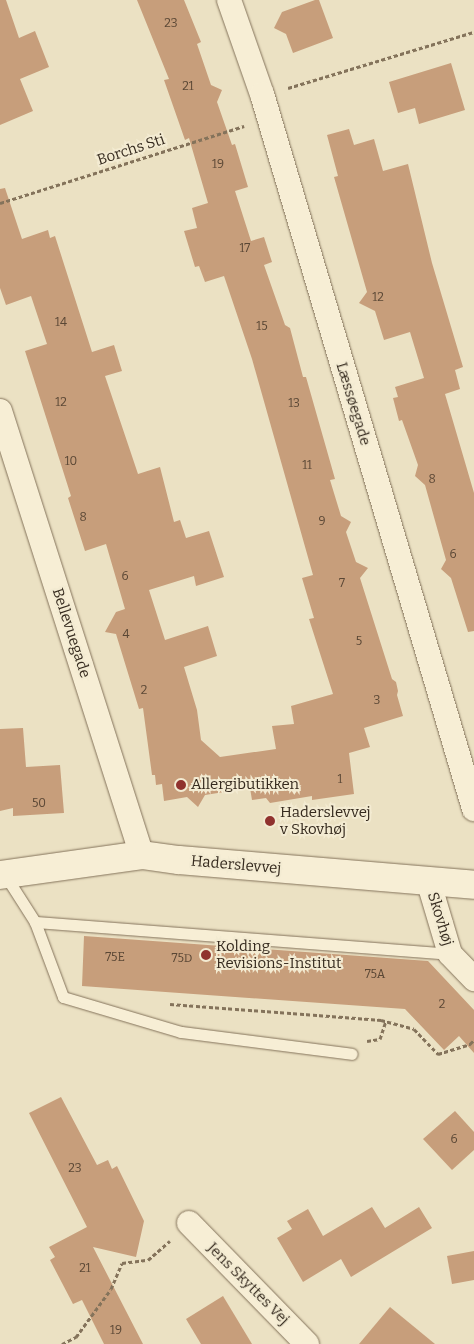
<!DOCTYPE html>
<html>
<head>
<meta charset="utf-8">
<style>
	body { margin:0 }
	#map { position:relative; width:474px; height:1344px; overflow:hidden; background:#ebe1c3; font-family:Bitter,serif }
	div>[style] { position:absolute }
	.building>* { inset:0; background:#c79e7b }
	.path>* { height:3px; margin-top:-1.5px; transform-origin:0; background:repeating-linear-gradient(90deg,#84735b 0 4px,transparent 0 6.5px) }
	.roads { filter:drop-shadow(0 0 1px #84735b) drop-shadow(0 0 1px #84735b) }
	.lane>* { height:11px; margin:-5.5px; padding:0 5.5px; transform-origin:5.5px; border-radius:5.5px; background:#f7eed5 }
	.street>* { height:24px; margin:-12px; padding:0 12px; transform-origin:12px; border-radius:12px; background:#f7eed5 }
	.secondary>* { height:28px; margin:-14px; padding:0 14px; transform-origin:14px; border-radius:14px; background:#f7eed5 }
	.dots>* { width:14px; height:14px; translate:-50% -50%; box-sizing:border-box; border:2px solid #f3ebd2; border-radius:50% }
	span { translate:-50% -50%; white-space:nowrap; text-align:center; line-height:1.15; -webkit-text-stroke:4px #f3ebd2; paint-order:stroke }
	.number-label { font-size:12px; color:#5a4735 }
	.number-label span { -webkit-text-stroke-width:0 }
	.street-label { font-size:15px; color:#352a1e }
	.poi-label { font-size:15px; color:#352a1e }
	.left { translate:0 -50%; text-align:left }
</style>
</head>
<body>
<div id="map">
	<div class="building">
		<i style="clip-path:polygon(0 0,6px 0,19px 38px,35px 31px,49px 67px,20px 79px,33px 111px,0 125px)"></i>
		<i style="clip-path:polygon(137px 0,184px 0,201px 42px,197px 44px,211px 85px,222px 90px,217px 102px,232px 145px,235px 144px,248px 187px,235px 191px,251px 241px,264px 237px,272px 262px,264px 265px,285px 325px,290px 328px,303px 377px,306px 377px,335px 479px,330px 480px,341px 516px,351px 522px,346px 532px,356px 562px,368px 568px,360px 578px,392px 679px,396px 682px,398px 691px,397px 695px,403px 716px,364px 728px,370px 747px,349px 753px,354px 794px,312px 800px,312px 796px,270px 803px,266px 798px,252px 800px,250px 788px,205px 795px,198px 807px,187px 797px,164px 801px,162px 784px,156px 785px,155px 775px,152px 775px,143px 708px,139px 709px,116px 634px,105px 632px,116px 612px,125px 609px,106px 544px,85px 551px,68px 498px,71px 496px,25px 351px,47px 344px,31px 296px,6px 305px,0 288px,0 189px,5px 188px,22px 239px,48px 230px,50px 238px,55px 236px,92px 352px,114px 345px,122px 371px,105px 376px,138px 474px,160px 467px,174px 522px,180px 520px,186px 538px,209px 531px,224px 577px,196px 586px,194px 576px,149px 590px,165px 640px,208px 626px,217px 656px,184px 667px,197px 710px,201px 740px,220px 757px,276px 749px,272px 726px,294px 724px,291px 706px,333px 694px,309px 619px,314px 618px,302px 578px,313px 575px,252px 359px,224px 276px,205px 282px,199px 266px,195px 267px,184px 231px,197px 228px,192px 208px,208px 203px,189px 138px,185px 140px,164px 80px,169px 79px)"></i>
		<i style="clip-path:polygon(315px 0,319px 0,333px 38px,293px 53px,286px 34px,274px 28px,282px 12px)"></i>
		<i style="clip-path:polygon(451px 63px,465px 110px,419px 124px,415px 108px,398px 113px,389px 82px)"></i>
		<i style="clip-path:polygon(349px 129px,354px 145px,374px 139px,383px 171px,408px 164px,432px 263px,463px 367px,455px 370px,460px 389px,445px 394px,474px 493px,474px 631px,468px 632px,451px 578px,441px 569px,446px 560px,425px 485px,415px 476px,418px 465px,402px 420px,399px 421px,393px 398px,398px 397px,395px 387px,424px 378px,410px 332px,384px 340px,375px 311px,359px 303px,367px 292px,334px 177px,338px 176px,327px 135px)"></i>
		<i style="clip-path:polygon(23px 728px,26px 767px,60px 765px,64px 813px,13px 816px,13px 808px,0 811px,0 729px)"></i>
		<i style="clip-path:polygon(84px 936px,428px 961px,474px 1010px,474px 1053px,459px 1036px,444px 1050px,405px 1009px,82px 986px)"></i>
		<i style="clip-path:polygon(61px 1097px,97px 1165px,108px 1160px,112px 1169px,117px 1166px,144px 1221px,136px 1257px,93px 1247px,143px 1344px,104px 1344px,82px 1300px,73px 1304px,50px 1260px,55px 1257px,49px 1247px,87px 1227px,30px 1115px,29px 1113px)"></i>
		<i style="clip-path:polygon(455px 1111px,474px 1132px,474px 1150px,452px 1170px,423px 1139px)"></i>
		<i style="clip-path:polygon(372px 1207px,385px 1228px,419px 1207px,432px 1228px,351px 1277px,341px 1259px,303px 1282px,277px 1238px,292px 1229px,287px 1221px,308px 1209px,323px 1236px)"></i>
		<i style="clip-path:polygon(474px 1251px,474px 1280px,452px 1284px,447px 1256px)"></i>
		<i style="clip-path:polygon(223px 1296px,252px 1344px,201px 1344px,186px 1319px)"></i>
		<i style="clip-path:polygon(390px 1307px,435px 1344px,359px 1344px)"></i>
	</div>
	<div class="path">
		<i style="left:288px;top:88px;width:194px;rotate:-16.8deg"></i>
		<i style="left:0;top:203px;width:256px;rotate:-17.5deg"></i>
		<i style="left:170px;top:1004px;width:212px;rotate:4.3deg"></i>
		<i style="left:381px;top:1020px;width:34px;rotate:15deg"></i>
		<i style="left:414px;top:1029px;width:35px;rotate:46deg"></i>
		<i style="left:438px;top:1054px;width:34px;rotate:-17deg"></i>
		<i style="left:470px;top:1044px;width:6px;rotate:-45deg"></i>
		<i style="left:367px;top:1041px;width:13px;rotate:-9deg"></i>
		<i style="left:380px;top:1039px;width:19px;rotate:-72deg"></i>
		<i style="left:62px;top:1344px;width:16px;rotate:-27deg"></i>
		<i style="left:76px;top:1337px;width:59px;rotate:-53.9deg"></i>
		<i style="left:111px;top:1289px;width:28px;rotate:-67deg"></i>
		<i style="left:122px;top:1263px;width:26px;rotate:-7deg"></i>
		<i style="left:148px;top:1260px;width:29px;rotate:-41deg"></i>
	</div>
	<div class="roads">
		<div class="lane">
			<i style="left:5px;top:875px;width:56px;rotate:57.4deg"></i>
			<i style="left:35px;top:922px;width:416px;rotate:4.4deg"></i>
			<i style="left:35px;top:922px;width:80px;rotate:69.5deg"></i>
			<i style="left:63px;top:997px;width:123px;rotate:16.5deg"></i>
			<i style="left:181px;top:1032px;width:172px;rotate:7.3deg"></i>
		</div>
		<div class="street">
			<i style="left:229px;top:0;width:100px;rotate:70.7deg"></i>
			<i style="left:262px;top:94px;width:746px;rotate:73.48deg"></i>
			<i style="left:0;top:411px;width:466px;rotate:72.3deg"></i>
			<i style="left:428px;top:880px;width:77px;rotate:73.4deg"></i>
			<i style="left:450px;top:954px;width:35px;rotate:46deg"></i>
			<i style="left:189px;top:1223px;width:169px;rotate:45.7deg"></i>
		</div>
		<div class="secondary">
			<i style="left:0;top:875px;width:143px;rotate:-8deg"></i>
			<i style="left:142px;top:855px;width:37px;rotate:8deg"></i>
			<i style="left:179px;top:860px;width:296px;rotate:4.8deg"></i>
		</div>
	</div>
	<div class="dots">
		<i style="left:181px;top:785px;background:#90322e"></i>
		<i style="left:270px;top:821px;background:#90322e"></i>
		<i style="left:206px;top:955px;background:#90322e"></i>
	</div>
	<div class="number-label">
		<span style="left:171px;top:24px">23</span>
		<span style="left:188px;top:87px">21</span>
		<span style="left:218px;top:165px">19</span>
		<span style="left:245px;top:249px">17</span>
		<span style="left:378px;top:298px">12</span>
		<span style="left:61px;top:323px">14</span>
		<span style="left:262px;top:327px">15</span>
		<span style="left:61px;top:403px">12</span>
		<span style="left:294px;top:404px">13</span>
		<span style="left:71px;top:462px">10</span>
		<span style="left:307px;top:466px">11</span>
		<span style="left:432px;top:480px">8</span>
		<span style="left:83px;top:518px">8</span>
		<span style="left:322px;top:522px">9</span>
		<span style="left:453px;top:555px">6</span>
		<span style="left:125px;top:577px">6</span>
		<span style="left:342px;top:584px">7</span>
		<span style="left:126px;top:635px">4</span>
		<span style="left:359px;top:642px">5</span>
		<span style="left:144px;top:691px">2</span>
		<span style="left:377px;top:701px">3</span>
		<span style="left:340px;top:780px">1</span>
		<span style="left:39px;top:804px">50</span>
		<span style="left:115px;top:958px">75E</span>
		<span style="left:182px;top:959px">75D</span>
		<span style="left:375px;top:975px">75A</span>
		<span style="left:442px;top:1005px">2</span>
		<span style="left:454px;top:1140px">6</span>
		<span style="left:75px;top:1169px">23</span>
		<span style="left:85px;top:1269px">21</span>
		<span style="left:116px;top:1331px">19</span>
	</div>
	<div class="street-label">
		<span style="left:131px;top:150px;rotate:-18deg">Borchs Sti</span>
		<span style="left:353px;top:404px;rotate:73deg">Læssøegade</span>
		<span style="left:71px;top:633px;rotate:72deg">Bellevuegade</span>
		<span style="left:236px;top:865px;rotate:5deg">Haderslevvej</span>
		<span style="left:440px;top:919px;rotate:73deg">Skovhøj</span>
		<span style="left:248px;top:1284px;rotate:45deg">Jens Skyttes Vej</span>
	</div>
	<div class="poi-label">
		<span class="left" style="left:191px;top:785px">Allergibutikken</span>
		<span class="left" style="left:280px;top:821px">Haderslevvej<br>v Skovhøj</span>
		<span class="left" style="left:216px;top:955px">Kolding<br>Revisions-Institut</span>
	</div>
</div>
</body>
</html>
